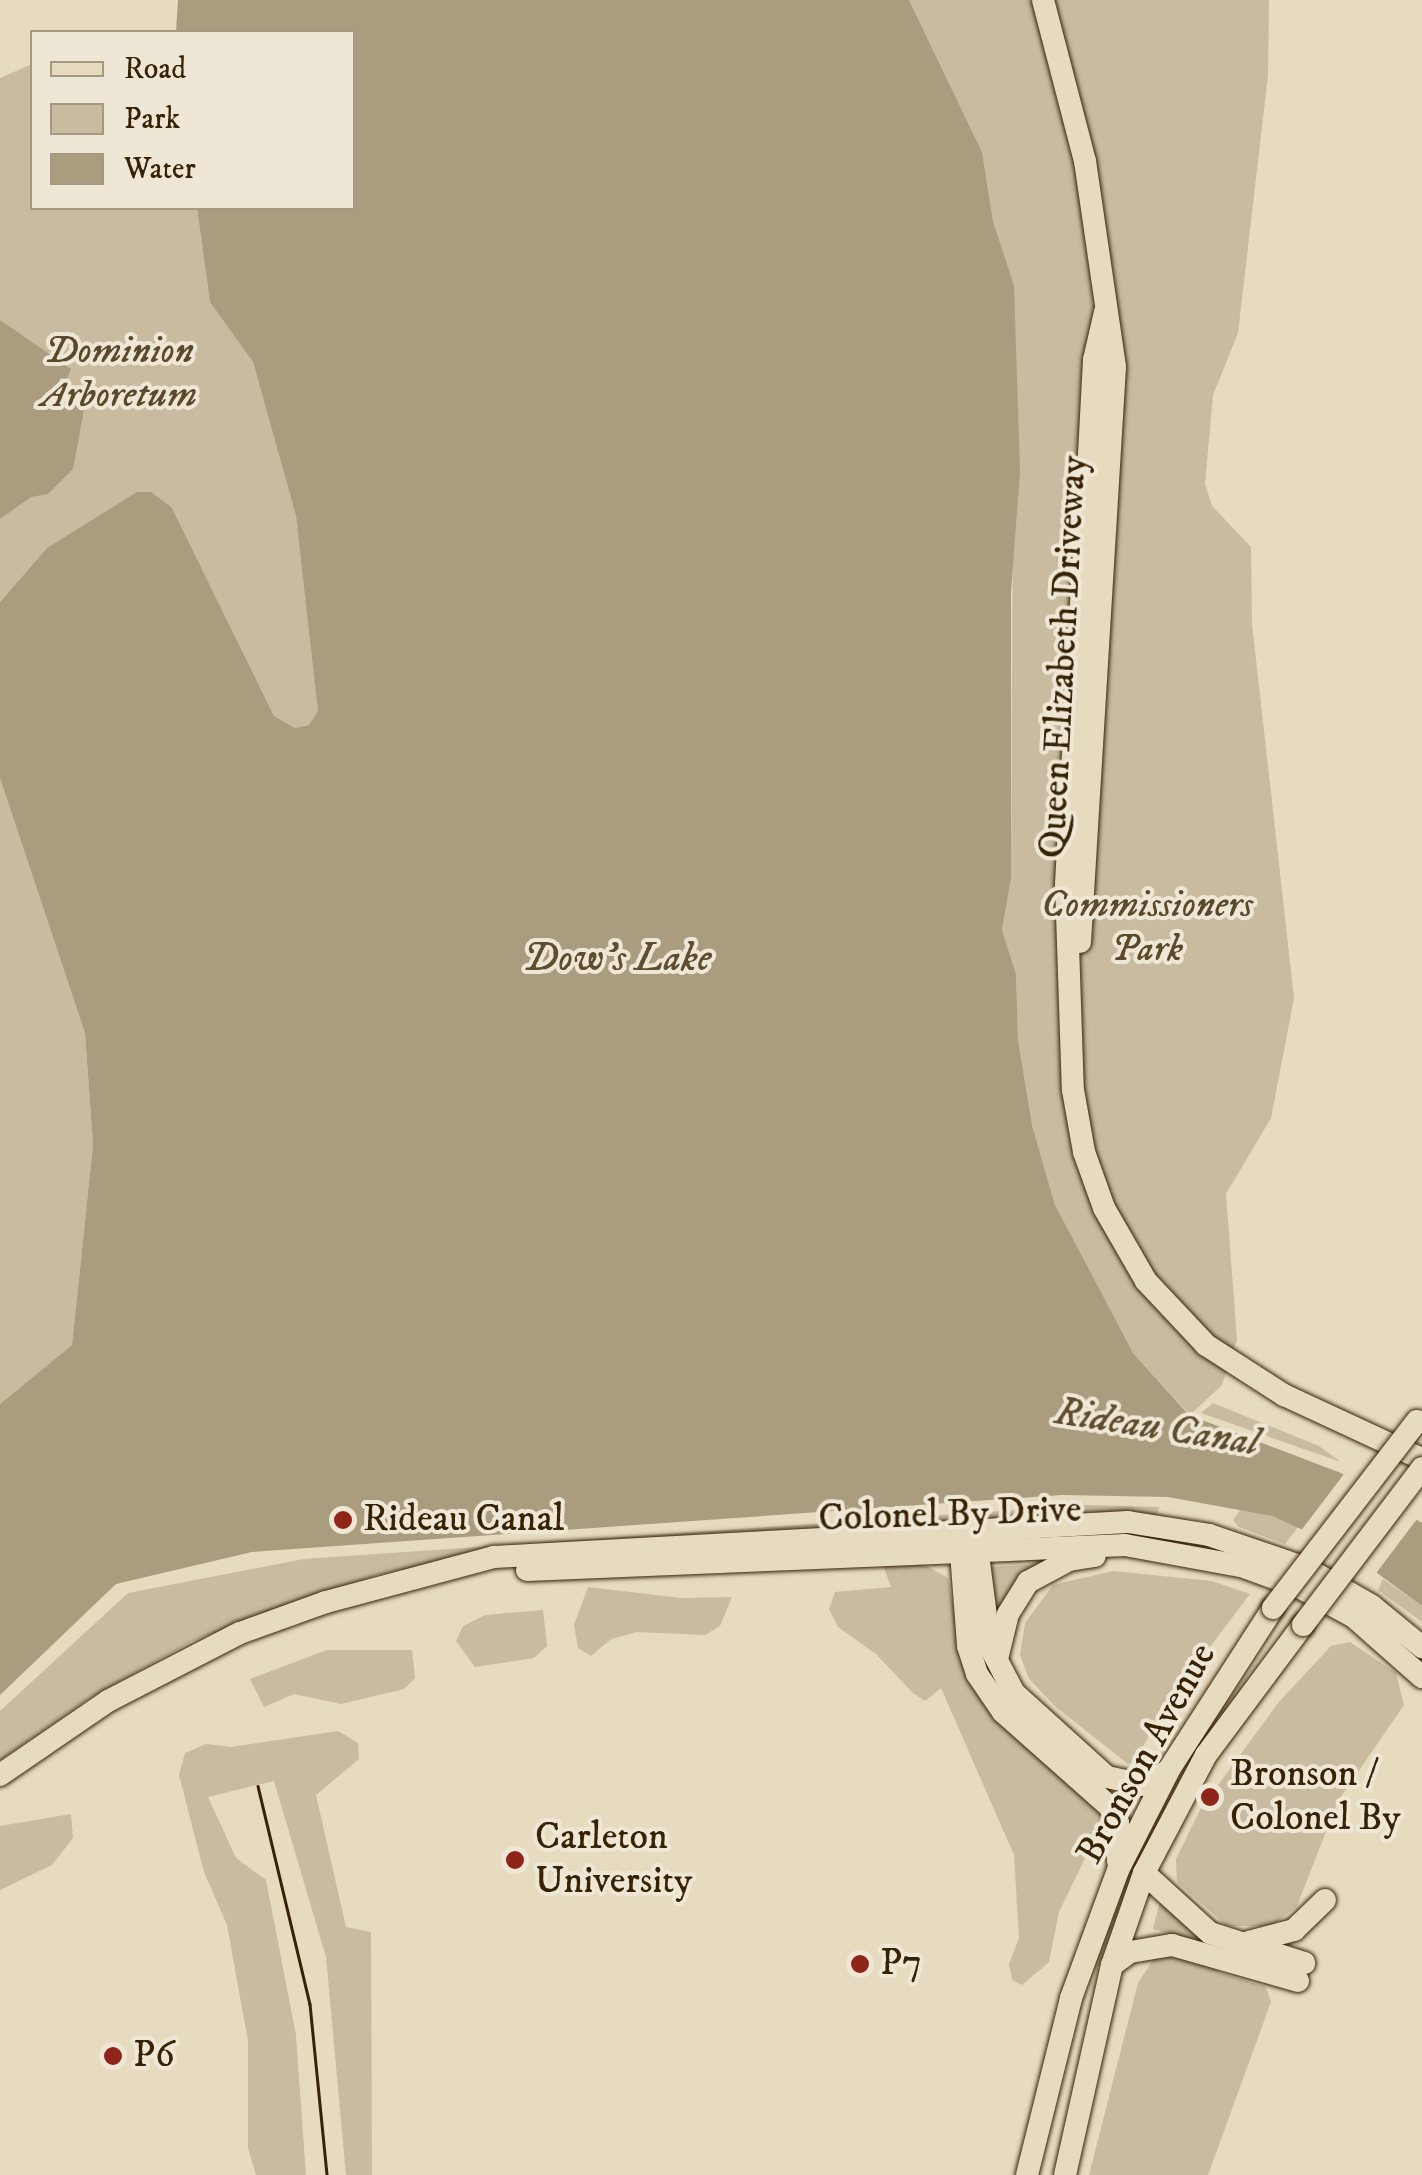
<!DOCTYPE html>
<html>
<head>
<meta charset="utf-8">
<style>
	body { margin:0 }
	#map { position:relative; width:1422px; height:2175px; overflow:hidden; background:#e6dabf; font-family:"IM FELL DW Pica",serif }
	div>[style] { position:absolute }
	.green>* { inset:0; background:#c8bb9f }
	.water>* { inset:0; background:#aa9c7f }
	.pier>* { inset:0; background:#e6dabf }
	.roads { filter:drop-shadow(0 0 2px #372304) drop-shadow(0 0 2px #372304) }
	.major>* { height:22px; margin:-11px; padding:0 11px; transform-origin:11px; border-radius:11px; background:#e6dabf }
	.tram>* { height:2.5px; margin:-1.25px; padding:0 1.25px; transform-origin:1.25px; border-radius:1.25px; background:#372304 }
	.bridges { filter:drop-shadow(0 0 2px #372304) drop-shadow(0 0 2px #372304) }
	.major-bridge>* { height:22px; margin:-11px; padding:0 11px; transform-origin:11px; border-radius:11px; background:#e6dabf }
	.dots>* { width:28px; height:28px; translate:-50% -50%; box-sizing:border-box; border:5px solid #efe7d5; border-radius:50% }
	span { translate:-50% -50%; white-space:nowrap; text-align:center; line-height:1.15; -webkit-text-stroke:8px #efe7d5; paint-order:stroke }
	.park-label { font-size:38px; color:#5b492b; font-style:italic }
	.street-label { font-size:38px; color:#372304 }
	.poi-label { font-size:38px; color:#372304 }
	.left { translate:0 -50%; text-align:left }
	.water-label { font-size:40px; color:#5f4d2f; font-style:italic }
	.legend { position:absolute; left:30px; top:30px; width:325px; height:180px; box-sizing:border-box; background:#efe7d5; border:2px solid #a59981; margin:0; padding:12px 18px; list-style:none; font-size:30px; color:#372304 }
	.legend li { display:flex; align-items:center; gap:20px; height:50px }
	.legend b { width:50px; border:2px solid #a59981 }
</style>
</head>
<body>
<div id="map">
	<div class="green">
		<i style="clip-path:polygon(909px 0,1269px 0,1268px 75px,1238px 333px,1213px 395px,1205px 484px,1212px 506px,1251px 547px,1252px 624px,1294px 998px,1271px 1118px,1226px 1194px,1237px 1340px,1222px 1385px,1190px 1415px,1133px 1353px,1092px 1278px,1055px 1205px,1032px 1125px,1018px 1040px,1016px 974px,1002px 930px,1011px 879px,1014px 285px,993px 221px,982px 152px)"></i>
		<i style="clip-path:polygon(32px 64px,32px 208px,197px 208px,210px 301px,253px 362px,296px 516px,314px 653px,318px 711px,309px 725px,295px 728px,274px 716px,172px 508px,47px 548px,0 602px,0 78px)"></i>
		<i style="clip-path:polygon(0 778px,85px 1033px,93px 1145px,72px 1345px,0 1404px)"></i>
		<i style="clip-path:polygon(1213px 1403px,1319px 1446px,1341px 1462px,1201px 1413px)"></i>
		<i style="clip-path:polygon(1086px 1505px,1159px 1507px,1157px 1519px,1089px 1512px,538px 1546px,379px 1574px,192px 1641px,91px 1697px,0 1760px,0 1711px,128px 1593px,304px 1559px)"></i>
		<i style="clip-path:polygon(1241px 1509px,1271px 1516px,1299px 1526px,1285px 1544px,1239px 1527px,1233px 1520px)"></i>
		<i style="clip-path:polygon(1039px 1564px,996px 1627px,991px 1567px)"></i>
		<i style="clip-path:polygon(883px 1565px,925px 1565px,948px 1578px,961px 1652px,1106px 1815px,1059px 1912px,1049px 1962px,1022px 1985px,1012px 1980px,1009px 1964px,1019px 1938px,1014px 1855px,941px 1688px,925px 1701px,913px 1693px,876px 1654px,838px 1627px,829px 1609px,835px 1592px,891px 1587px)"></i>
		<i style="clip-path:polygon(1113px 1571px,1212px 1581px,1250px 1594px,1162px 1710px,1136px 1761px,1128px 1764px,1057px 1708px,1029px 1679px,1020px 1655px,1025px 1623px,1053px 1585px)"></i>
		<i style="clip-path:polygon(1383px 1579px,1422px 1606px,1422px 1622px,1378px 1590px)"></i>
		<i style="clip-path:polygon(588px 1587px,681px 1598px,732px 1597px,720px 1626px,705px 1635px,637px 1632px,611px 1639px,591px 1656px,578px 1648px,574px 1625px)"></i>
		<i style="clip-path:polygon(543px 1610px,547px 1646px,534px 1658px,475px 1667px,456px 1641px,463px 1626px,485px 1615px)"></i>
		<i style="clip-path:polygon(1350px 1642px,1396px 1673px,1404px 1705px,1338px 1801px,1297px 1906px,1272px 1926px,1227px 1926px,1177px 1882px,1176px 1859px,1200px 1810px,1278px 1703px,1331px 1646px)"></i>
		<i style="clip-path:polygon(327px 1650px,412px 1650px,415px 1678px,404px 1689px,341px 1704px,294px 1694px,264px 1707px,250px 1679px)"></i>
		<i style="clip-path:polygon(338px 1731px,358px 1743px,359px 1759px,316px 1795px,346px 1927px,371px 1932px,372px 2175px,346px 2175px,326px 1957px,274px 1781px,208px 1797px,236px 1858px,266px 1880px,296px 2035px,306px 2175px,256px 2175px,248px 2148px,248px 2041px,227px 1925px,204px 1872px,179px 1775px,185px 1753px,206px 1744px,231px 1747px)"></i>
		<i style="clip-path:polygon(71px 1814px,73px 1838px,52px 1865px,0 1890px,0 1826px)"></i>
		<i style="clip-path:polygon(1161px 1898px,1212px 1946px,1153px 1929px)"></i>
		<i style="clip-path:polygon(1169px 1954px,1204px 1959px,1220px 1973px,1266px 1987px,1271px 2002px,1208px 2175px,1089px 2175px,1138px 1983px,1156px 1955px)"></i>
	</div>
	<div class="water">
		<i style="clip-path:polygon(178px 0,909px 0,982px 152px,993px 221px,1014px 285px,1020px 472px,1011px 592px,1011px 879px,1002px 930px,1016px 974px,1018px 1040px,1032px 1125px,1055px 1205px,1133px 1353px,1189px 1415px,1341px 1473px,1422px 1523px,1422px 1606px,1343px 1548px,1272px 1516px,1168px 1497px,1062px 1495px,252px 1552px,116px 1584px,0 1695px,0 1404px,72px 1345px,93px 1145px,85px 1033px,0 778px,0 602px,47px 548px,137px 492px,151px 492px,172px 508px,274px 716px,295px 728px,309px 725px,318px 711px,296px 516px,253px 362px,210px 302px,197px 208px,352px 208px,352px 32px,176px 32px)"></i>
		<i style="clip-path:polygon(0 320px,71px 369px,66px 381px,85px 404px,73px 469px,48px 494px,31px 497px,0 519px)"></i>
	</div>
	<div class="pier">
		<i style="clip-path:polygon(1347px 1470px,1420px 1515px,1374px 1576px,1300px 1532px)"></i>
	</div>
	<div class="roads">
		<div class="major">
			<i style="left:1043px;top:0;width:166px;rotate:75.4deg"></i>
			<i style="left:1085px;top:161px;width:208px;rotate:81.7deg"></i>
			<i style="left:1115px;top:367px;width:576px;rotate:93.48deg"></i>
			<i style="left:1105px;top:312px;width:49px;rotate:102.9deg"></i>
			<i style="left:1094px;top:360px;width:525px;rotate:93.06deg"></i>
			<i style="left:1066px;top:884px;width:206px;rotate:88.1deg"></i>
			<i style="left:1073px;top:1090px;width:63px;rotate:79.9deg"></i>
			<i style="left:1084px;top:1152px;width:59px;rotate:70.3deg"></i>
			<i style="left:1104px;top:1208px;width:84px;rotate:60.1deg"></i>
			<i style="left:1146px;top:1281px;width:88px;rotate:46.8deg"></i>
			<i style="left:1206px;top:1345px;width:93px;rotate:32.7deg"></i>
			<i style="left:1284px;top:1395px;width:152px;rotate:24.9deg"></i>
			<i style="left:976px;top:1539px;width:109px;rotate:82.6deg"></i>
			<i style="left:990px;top:1647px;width:52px;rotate:62.4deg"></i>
			<i style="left:1014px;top:1693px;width:125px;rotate:42.1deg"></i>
			<i style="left:1107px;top:1777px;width:38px;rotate:12deg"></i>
			<i style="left:1144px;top:1785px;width:27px;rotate:-31deg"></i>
			<i style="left:966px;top:1540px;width:13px;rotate:113deg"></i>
			<i style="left:961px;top:1552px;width:94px;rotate:85.7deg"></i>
			<i style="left:968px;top:1646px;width:29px;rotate:72deg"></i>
			<i style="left:977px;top:1674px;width:46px;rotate:55.6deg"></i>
			<i style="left:1003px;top:1712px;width:142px;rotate:41.6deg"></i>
			<i style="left:1109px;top:1806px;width:18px;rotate:61deg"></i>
			<i style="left:1118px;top:1822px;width:39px;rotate:90deg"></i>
			<i style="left:527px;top:1570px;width:599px;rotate:-2.39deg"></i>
			<i style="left:1125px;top:1545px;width:118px;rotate:10.3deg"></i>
			<i style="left:1241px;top:1566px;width:62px;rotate:19.9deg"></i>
			<i style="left:1299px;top:1587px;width:63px;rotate:28.6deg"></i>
			<i style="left:1354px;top:1617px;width:91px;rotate:41.4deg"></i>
			<i style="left:997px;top:1659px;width:46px;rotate:-76.3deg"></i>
			<i style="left:1008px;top:1614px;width:38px;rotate:-58deg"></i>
			<i style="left:1028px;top:1582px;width:47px;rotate:-28.2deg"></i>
			<i style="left:1069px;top:1560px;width:26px;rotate:-9deg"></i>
			<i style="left:0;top:1775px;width:131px;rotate:-34.4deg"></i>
			<i style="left:108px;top:1701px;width:148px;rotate:-27.3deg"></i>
			<i style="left:240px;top:1633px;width:91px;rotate:-19.8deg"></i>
			<i style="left:326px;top:1602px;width:174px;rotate:-15deg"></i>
			<i style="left:494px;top:1557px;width:635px;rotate:-3.16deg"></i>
			<i style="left:1128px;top:1522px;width:82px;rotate:9.1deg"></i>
			<i style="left:1209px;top:1535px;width:102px;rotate:18.8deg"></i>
			<i style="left:1306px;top:1568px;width:76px;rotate:29.9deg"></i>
			<i style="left:1372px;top:1606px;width:65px;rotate:39.4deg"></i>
			<i style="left:1144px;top:1873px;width:89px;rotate:42.3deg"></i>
			<i style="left:1210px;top:1933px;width:99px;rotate:17.7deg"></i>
			<i style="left:1249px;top:1942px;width:47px;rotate:-14.9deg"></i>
			<i style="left:1294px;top:1930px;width:43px;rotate:-44.1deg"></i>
			<i style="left:1112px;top:1965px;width:22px;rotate:-36deg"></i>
			<i style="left:1130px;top:1952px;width:43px;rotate:-9.5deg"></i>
			<i style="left:1172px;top:1945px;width:131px;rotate:15.9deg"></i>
			<i style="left:1027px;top:2175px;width:182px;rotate:-76deg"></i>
			<i style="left:1071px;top:1998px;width:136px;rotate:-69.8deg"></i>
			<i style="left:1118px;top:1870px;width:114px;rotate:-63deg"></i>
			<i style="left:1170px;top:1768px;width:190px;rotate:-57.2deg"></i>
			<i style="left:1065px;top:2175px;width:215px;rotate:-77.4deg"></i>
			<i style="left:1112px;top:1965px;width:97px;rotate:-70.8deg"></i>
			<i style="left:1144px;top:1873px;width:133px;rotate:-62.3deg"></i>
			<i style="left:1206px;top:1755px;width:162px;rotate:-53.3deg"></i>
		</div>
	</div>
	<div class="tram">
		<i style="left:258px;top:1786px;width:224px;rotate:76.6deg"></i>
		<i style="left:310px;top:2004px;width:172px;rotate:84.3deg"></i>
	</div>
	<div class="bridges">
		<div class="major-bridge">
			<i style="left:1273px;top:1608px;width:236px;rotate:-52.4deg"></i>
			<i style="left:1303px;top:1625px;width:197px;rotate:-52.8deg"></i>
		</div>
	</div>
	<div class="dots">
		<i style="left:343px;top:1520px;background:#8f2418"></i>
		<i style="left:1210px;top:1797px;background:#8f2418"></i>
		<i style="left:515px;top:1860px;background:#8f2418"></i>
		<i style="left:860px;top:1964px;background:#8f2418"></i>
		<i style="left:113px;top:2056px;background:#8f2418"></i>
	</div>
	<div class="park-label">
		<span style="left:119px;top:374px">Dominion<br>Arboretum</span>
		<span style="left:1147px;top:928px">Commissioners<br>Park</span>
	</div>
	<div class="street-label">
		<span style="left:1064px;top:657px;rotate:-87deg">Queen Elizabeth Driveway</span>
		<span style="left:950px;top:1515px;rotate:-2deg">Colonel By Drive</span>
		<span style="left:1147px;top:1754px;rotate:-61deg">Bronson Avenue</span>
	</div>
	<div class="poi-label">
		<span class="left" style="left:363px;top:1520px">Rideau Canal</span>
		<span class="left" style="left:1230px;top:1797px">Bronson /<br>Colonel By</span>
		<span class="left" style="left:535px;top:1860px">Carleton<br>University</span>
		<span class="left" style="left:880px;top:1964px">P7</span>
		<span class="left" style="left:133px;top:2056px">P6</span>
	</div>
	<div class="water-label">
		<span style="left:617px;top:959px">Dow's Lake</span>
		<span style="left:1157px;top:1428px;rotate:9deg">Rideau Canal</span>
	</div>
	<ul class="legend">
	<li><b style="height:12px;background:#e6dabf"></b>Road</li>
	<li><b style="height:28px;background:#c8bb9f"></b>Park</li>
	<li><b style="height:28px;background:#aa9c7f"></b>Water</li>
	</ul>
</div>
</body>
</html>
